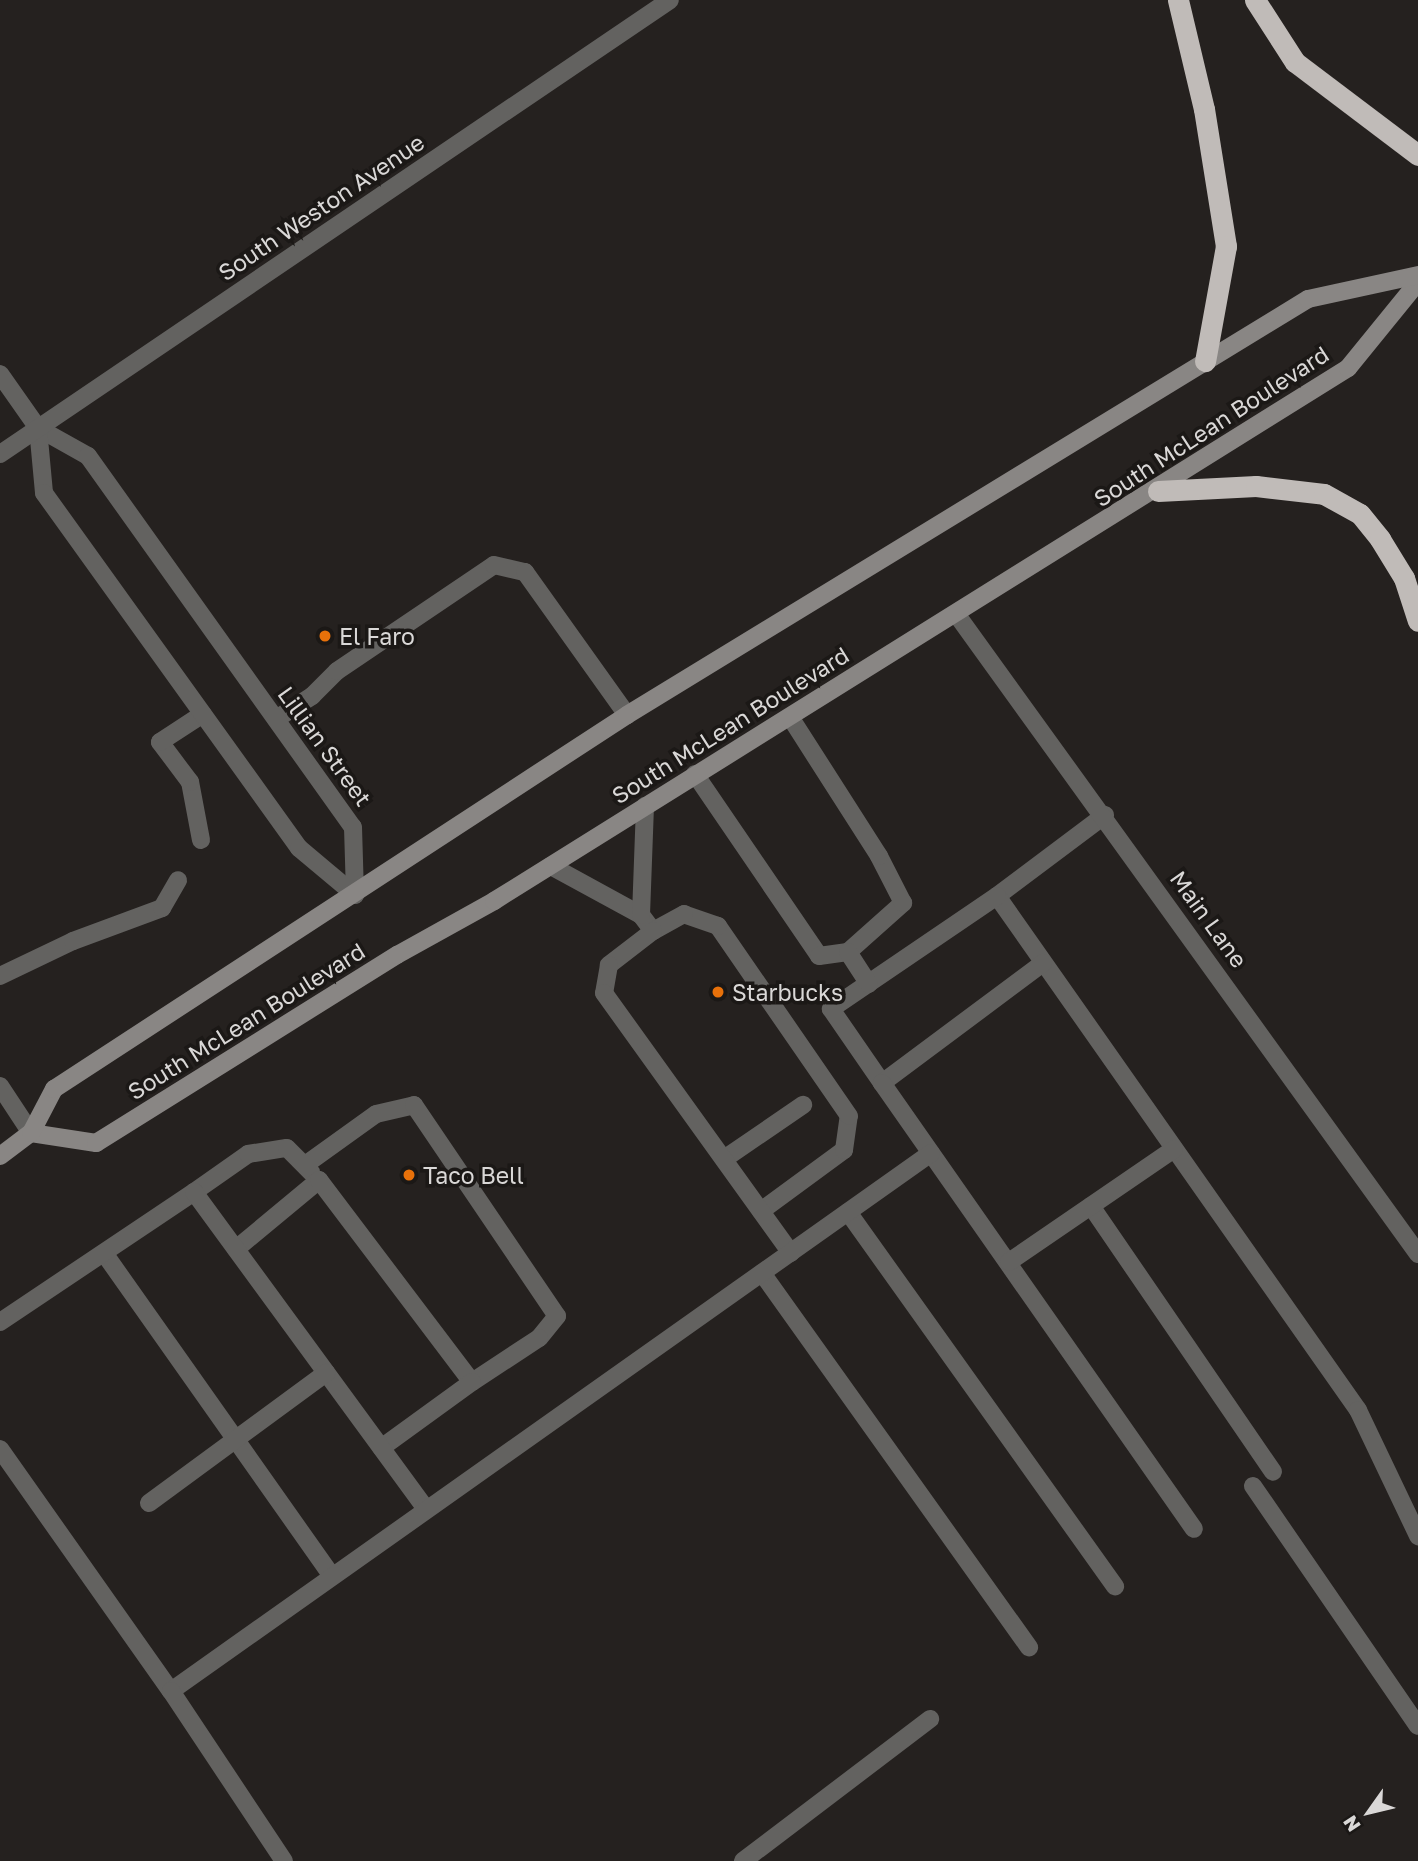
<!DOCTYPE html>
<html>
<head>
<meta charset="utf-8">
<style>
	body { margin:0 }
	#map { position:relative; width:1418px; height:1861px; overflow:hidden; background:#25211f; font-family:"Golos Text",sans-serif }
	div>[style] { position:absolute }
	.lane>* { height:18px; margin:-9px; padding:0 9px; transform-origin:9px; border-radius:9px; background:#636260 }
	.street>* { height:18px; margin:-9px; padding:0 9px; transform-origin:9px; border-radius:9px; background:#636260 }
	.secondary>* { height:18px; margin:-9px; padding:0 9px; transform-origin:9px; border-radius:9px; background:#898684 }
	.highway>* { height:21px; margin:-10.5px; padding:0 10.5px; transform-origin:10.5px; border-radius:10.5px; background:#c0bbb8 }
	.dots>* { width:19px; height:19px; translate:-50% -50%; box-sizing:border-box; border:4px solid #1b1816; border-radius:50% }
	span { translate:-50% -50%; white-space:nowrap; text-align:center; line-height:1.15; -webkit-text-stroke:7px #1b1816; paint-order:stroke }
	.street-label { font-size:23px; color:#dad8d7 }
	.poi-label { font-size:23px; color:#dad8d7 }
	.left { translate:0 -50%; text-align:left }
	.north { position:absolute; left:1334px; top:1777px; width:70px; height:70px; -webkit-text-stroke:5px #1b1816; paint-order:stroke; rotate:236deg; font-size:19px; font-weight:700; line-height:28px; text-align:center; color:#dad8d7 }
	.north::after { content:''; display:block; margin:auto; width:24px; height:32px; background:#dad8d7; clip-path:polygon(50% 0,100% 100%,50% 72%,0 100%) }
</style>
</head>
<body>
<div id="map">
	<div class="lane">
		<i style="left:276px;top:719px;width:43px;rotate:-32.6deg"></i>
		<i style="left:312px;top:696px;width:35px;rotate:-45deg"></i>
		<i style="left:337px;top:671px;width:189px;rotate:-34deg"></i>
		<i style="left:494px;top:565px;width:32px;rotate:13deg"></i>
		<i style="left:525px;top:572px;width:176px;rotate:54.5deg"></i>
		<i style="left:695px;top:774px;width:220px;rotate:55.7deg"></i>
		<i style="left:819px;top:956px;width:29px;rotate:-8deg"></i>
		<i style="left:848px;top:952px;width:74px;rotate:-41.7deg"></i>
		<i style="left:903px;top:903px;width:53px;rotate:-117.1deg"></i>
		<i style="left:879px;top:856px;width:165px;rotate:-122.6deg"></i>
		<i style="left:1105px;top:815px;width:135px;rotate:143.1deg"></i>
		<i style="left:997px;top:896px;width:628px;rotate:54.92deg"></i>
		<i style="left:1358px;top:1410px;width:140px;rotate:64.5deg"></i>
		<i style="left:201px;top:840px;width:59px;rotate:-100.7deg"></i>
		<i style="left:190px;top:782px;width:50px;rotate:-126.9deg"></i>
		<i style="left:160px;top:742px;width:51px;rotate:-33.1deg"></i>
		<i style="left:551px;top:866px;width:102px;rotate:28.6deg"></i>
		<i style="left:641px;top:915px;width:20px;rotate:53deg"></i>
		<i style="left:997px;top:896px;width:201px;rotate:145.8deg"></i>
		<i style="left:831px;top:1009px;width:90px;rotate:55.4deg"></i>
		<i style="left:882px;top:1083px;width:201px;rotate:-36.7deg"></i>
		<i style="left:641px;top:915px;width:109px;rotate:-87.9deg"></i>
		<i style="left:848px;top:952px;width:38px;rotate:57deg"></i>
		<i style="left:0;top:976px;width:81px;rotate:-25.6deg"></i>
		<i style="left:73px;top:941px;width:95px;rotate:-20.3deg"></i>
		<i style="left:162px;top:908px;width:32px;rotate:-60deg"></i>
		<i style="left:882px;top:1083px;width:544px;rotate:55.03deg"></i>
		<i style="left:0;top:1086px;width:56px;rotate:56.6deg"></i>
		<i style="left:724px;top:1159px;width:96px;rotate:-34.4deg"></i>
		<i style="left:305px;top:1165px;width:87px;rotate:-35.7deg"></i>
		<i style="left:376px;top:1114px;width:39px;rotate:-13deg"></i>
		<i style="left:414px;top:1105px;width:255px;rotate:55.9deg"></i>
		<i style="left:557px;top:1316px;width:28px;rotate:129deg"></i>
		<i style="left:539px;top:1338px;width:80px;rotate:146.7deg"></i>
		<i style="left:194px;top:1192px;width:66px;rotate:-35.1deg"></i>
		<i style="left:248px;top:1154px;width:39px;rotate:-9deg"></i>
		<i style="left:287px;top:1148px;width:34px;rotate:45deg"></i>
		<i style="left:1091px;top:1206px;width:322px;rotate:55.6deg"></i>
		<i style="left:761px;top:1211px;width:103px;rotate:-36.3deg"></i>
		<i style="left:844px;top:1150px;width:34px;rotate:-82deg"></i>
		<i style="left:849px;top:1116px;width:231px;rotate:-124.6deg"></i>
		<i style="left:718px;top:926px;width:36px;rotate:-161deg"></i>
		<i style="left:684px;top:914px;width:35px;rotate:151deg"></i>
		<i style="left:653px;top:931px;width:56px;rotate:142.3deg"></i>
		<i style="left:609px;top:965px;width:28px;rotate:100deg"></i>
		<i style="left:604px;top:993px;width:320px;rotate:54.3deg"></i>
		<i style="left:848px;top:1212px;width:460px;rotate:54.5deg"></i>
		<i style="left:236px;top:1249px;width:108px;rotate:-39.7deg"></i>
		<i style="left:319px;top:1180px;width:253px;rotate:52.9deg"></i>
		<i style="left:472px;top:1382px;width:112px;rotate:144deg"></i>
		<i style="left:104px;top:1253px;width:395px;rotate:54.8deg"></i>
		<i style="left:1009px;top:1262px;width:200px;rotate:-34.4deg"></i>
		<i style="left:762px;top:1273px;width:460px;rotate:54.5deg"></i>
		<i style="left:0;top:1322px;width:234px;rotate:-33.8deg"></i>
		<i style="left:194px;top:1192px;width:393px;rotate:53.8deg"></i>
		<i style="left:0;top:1449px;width:296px;rotate:54.8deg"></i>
		<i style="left:171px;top:1691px;width:931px;rotate:-35.29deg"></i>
		<i style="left:1253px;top:1486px;width:291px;rotate:55.5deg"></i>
		<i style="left:149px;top:1503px;width:220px;rotate:-36.3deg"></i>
		<i style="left:171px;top:1691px;width:204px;rotate:56.4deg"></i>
		<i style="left:743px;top:1861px;width:235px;rotate:-37.2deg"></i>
	</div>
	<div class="street">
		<i style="left:0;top:374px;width:66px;rotate:54.9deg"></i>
		<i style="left:38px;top:428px;width:57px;rotate:29.2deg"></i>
		<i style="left:88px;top:456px;width:456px;rotate:54.5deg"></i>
		<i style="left:353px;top:827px;width:68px;rotate:88.3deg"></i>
		<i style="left:38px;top:428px;width:65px;rotate:84.7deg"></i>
		<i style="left:44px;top:493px;width:437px;rotate:54.3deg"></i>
		<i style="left:299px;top:848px;width:73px;rotate:40deg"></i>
		<i style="left:0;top:454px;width:809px;rotate:-34.12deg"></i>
		<i style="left:957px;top:615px;width:788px;rotate:54.19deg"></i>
	</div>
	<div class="secondary">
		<i style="left:31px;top:1133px;width:66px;rotate:8.7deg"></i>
		<i style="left:96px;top:1143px;width:355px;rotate:-32deg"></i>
		<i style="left:397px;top:955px;width:111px;rotate:-29.1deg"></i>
		<i style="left:494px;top:901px;width:1007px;rotate:-31.97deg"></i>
		<i style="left:1348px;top:368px;width:111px;rotate:-50.9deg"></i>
		<i style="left:0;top:1156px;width:39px;rotate:-37deg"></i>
		<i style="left:31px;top:1133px;width:50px;rotate:-62.4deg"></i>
		<i style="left:54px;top:1089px;width:684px;rotate:-33.13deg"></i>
		<i style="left:627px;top:715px;width:798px;rotate:-31.42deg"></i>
		<i style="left:1308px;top:299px;width:113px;rotate:-12.3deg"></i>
	</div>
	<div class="highway">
		<i style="left:1178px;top:0;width:112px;rotate:76.6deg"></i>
		<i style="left:1204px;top:109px;width:139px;rotate:80.9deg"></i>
		<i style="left:1226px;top:246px;width:117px;rotate:100.3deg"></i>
		<i style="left:1255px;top:0;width:74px;rotate:57.2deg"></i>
		<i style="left:1295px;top:62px;width:154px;rotate:37.1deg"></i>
		<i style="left:1158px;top:491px;width:98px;rotate:-2.9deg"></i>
		<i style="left:1256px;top:486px;width:68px;rotate:6.7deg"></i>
		<i style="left:1324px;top:494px;width:41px;rotate:29.1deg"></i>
		<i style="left:1360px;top:514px;width:32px;rotate:51deg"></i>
		<i style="left:1380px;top:539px;width:46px;rotate:58.4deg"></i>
		<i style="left:1404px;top:578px;width:45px;rotate:72deg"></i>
	</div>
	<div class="dots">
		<i style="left:325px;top:636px;background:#e8710a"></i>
		<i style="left:718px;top:992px;background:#e8710a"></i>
		<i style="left:409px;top:1175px;background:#e8710a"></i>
	</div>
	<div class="street-label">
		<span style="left:321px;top:207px;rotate:-34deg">South Weston Avenue</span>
		<span style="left:1211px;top:426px;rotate:-33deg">South McLean Boulevard</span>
		<span style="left:730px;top:725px;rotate:-32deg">South McLean Boulevard</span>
		<span style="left:325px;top:746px;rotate:54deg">Lillian Street</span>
		<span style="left:1209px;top:919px;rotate:54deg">Main Lane</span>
		<span style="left:246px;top:1021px;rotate:-32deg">South McLean Boulevard</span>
	</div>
	<div class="poi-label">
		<span class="left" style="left:339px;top:636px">El Faro</span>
		<span class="left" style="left:732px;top:992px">Starbucks</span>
		<span class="left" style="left:423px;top:1175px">Taco Bell</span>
	</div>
	<div class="north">N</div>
</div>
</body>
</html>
